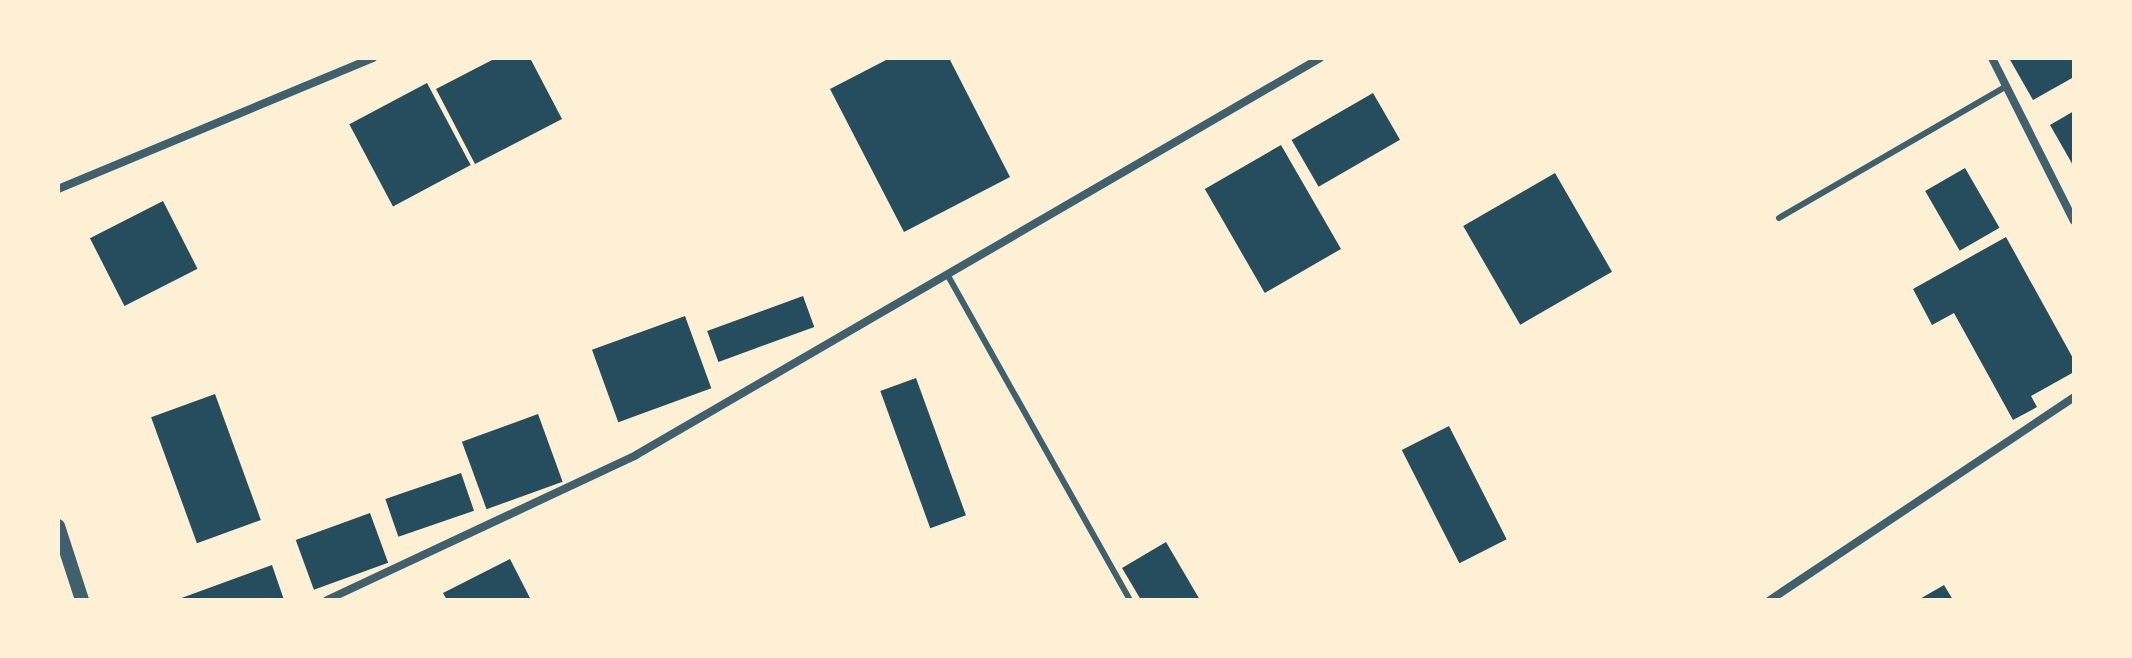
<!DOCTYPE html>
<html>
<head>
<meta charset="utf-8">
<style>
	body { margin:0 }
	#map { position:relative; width:2132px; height:658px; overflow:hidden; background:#fdf0d5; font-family:Mulish,sans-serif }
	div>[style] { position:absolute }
	.building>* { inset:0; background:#264d5e; transform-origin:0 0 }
	.service>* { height:6px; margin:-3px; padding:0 3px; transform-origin:3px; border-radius:3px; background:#3f606c }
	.minor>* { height:8px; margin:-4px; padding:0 4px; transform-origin:4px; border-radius:4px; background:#3f606c }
	.tertiary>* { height:14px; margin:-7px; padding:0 7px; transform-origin:7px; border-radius:7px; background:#3f606c }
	span { translate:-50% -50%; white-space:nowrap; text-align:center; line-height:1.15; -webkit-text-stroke:6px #fdf0d5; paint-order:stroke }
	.frame { position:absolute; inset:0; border:60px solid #fdf0d5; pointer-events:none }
</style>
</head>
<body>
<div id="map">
	<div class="building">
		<i style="clip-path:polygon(496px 58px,530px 58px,562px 119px,475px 164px,436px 89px)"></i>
		<i style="clip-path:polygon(890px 58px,949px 58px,1010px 177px,904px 232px,830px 89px)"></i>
		<i style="clip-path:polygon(2009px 58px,2074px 58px,2074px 77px,2033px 100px)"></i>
		<i style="left:427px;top:83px;width:93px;height:88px;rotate:62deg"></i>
		<i style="left:1373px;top:93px;width:54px;height:94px;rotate:60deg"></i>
		<i style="clip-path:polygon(2074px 111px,2074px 167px,2050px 125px)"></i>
		<i style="left:1281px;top:145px;width:120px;height:88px;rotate:60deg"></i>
		<i style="left:1965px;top:168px;width:69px;height:46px;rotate:60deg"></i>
		<i style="left:1555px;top:173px;width:114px;height:106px;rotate:60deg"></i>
		<i style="left:163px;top:201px;width:76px;height:82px;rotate:63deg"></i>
		<i style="clip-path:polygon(2006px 237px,2074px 360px,2074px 372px,2031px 396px,2037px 407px,2013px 420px,1954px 313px,1932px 325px,1913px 289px)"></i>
		<i style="left:803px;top:296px;width:33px;height:102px;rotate:70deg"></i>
		<i style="left:685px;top:316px;width:77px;height:99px;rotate:70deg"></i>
		<i style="left:916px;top:378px;width:146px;height:38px;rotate:70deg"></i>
		<i style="left:215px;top:394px;width:134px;height:68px;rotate:70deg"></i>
		<i style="left:538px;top:414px;width:72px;height:81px;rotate:70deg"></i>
		<i style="left:1449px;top:426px;width:127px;height:53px;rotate:63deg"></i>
		<i style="left:461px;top:473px;width:40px;height:80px;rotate:71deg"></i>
		<i style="left:370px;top:513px;width:53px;height:79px;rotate:70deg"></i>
		<i style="clip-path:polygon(1166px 542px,1200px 600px,1141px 600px,1122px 568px)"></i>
		<i style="clip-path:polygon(510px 559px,531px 600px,447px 600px,443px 593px)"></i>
		<i style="clip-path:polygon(272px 565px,284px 600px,176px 600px)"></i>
		<i style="clip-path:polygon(1944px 585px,1953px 600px,1918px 600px)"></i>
	</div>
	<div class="service">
		<i style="left:1779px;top:218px;width:263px;rotate:-30.1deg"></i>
		<i style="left:947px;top:274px;width:374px;rotate:60.7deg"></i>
	</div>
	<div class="minor">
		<i style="left:1992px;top:58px;width:182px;rotate:63.3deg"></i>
		<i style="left:58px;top:189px;width:341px;rotate:-22.6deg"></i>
		<i style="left:327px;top:600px;width:341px;rotate:-25.1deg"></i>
		<i style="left:636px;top:455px;width:791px;rotate:-30.13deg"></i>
		<i style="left:1770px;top:600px;width:366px;rotate:-33.7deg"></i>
	</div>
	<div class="tertiary">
		<i style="left:58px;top:526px;width:78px;rotate:72deg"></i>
	</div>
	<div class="frame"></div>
</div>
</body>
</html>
